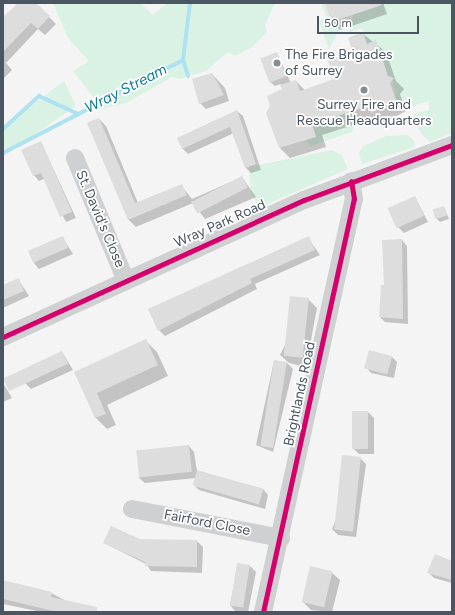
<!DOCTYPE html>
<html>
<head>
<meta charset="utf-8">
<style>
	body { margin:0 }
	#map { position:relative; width:455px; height:615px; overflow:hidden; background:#f4f4f4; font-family:Figtree,sans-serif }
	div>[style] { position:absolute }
	.green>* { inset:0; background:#d9f2e3 }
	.shadow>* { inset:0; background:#0003 }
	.stream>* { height:4px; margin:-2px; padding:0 2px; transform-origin:2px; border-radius:2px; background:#aee2f0 }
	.building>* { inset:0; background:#ddddde; transform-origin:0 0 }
	.minor>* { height:18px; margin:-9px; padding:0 9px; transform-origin:9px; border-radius:9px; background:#ced0d2 }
	.cycleway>* { height:5px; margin:-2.5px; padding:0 2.5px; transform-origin:2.5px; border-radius:2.5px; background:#d6006c }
	.dots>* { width:11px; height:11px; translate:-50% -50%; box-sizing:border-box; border:2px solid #fff; border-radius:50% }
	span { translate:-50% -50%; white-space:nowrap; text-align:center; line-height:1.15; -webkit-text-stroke:3.5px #fff; paint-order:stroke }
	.poi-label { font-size:14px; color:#4a5661 }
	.left { translate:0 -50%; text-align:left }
	.street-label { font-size:14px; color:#4a5661 }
	.water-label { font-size:15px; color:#0c7c9b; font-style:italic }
	.frame { position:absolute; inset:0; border:4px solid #4a5661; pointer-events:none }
	.scale { position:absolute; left:317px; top:16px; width:102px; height:18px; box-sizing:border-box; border:2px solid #4a5661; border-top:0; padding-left:5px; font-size:12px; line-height:14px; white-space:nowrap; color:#4a5661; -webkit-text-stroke:3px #fff; paint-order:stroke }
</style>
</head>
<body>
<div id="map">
	<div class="green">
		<i style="clip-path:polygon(53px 3px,140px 3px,153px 15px,167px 3px,275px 3px,265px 25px,267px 32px,251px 48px,234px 56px,228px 52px,206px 71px,180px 79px,172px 77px,126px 103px,103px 109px,73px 71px,89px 61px,68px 38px)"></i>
		<i style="clip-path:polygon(321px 3px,325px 3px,331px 22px,346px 17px,329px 49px,319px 21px,327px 18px)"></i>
		<i style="clip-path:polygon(378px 3px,452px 3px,452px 133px,430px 142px,424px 137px,414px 123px,413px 114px,429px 110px,429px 101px,399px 110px,392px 77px,388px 76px,376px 41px,367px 44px,362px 28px,348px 33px,354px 14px,379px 6px)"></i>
		<i style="clip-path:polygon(64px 81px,76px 106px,3px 156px,3px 127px)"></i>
		<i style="clip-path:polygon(349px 108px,357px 121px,352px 132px,310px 146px,306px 140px,312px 124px,345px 114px,344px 109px)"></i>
		<i style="clip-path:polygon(408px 135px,415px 142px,414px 147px,362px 164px,359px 153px,363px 146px,386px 136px)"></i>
		<i style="clip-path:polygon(332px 150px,342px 155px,348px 169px,258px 208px,251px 190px,249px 167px)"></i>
	</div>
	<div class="shadow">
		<i style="clip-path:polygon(19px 3px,35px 3px,56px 24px,45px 35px,38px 29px,6px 63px,12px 70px,3px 79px,3px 20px)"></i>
		<i style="clip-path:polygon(326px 3px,383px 3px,387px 14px,340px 30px,332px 21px)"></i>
		<i style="clip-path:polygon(363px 34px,386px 52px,396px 81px,404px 89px,400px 94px,406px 111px,383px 123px,378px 119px,369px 120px,322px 135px,326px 147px,290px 158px,280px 148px,283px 90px,281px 84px,275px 86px,269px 81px,277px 53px,291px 83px,296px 81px,305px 90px,335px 80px,354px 54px)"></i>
		<i style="clip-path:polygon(212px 74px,225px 88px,229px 101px,206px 109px,200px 103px)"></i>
		<i style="clip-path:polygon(237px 111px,243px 116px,261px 170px,251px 173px,246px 168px,234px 133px,188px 154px,183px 149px,178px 139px)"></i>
		<i style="clip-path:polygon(99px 119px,106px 126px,138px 203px,181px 185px,192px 199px,242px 177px,256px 197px,205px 219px,193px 203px,136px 227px,129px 220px,88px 123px)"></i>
		<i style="clip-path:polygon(41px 142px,76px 218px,66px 222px,44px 179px,39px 181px,34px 175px)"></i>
		<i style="clip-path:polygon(415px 197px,428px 222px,404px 233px,398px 227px)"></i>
		<i style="clip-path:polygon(444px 207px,449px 219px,440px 222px,437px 219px)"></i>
		<i style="clip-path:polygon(62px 237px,73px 254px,39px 269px,34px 263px)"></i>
		<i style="clip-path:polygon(308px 238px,320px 255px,255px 284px,257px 289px,165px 336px,159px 330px)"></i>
		<i style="clip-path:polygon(402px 240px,407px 246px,408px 324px,385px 322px,380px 317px,385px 286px)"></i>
		<i style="clip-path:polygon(18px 279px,29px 296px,3px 308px,3px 286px)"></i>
		<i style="clip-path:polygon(308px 299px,317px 308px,306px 367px,289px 363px,280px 355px)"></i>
		<i style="clip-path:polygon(146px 341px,157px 352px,168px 376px,107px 405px,116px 425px,107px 429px,96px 418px,75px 373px)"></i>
		<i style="clip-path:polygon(62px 352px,73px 370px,31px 389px,25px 383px)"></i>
		<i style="clip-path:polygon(392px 357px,397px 362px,394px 378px,371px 373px,366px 367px)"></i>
		<i style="clip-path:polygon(274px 361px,287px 363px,293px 369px,273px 452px,256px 445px)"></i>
		<i style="clip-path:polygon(3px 383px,12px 398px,3px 402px)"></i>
		<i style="clip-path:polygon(353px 412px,368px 412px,374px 418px,374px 454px,359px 454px,354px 449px)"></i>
		<i style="clip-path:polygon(189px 446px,194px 452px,197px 471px,263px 489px,268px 495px,265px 509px,199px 490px,193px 484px,196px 478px,145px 483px,139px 478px)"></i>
		<i style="clip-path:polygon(360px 458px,366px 464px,356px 537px,338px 535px,332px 529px)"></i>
		<i style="clip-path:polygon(140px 540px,197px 541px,203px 547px,202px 573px,151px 571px,146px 564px,104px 543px)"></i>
		<i style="clip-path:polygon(452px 562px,452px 583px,434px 578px,429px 573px)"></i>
		<i style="clip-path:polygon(238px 564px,250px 566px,256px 572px,248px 612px,235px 611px,230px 605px)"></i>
		<i style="clip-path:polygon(331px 572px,340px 580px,332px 612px,311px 610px,303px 602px)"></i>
		<i style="clip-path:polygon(3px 581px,51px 593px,88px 612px,41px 612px,3px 604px)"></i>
	</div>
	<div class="stream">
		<i style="left:188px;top:76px;width:17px;rotate:-107deg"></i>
		<i style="left:183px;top:60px;width:57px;rotate:-83deg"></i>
		<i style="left:3px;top:129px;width:49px;rotate:-42.5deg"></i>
		<i style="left:39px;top:96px;width:41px;rotate:24.7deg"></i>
		<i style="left:3px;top:153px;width:203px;rotate:-27.3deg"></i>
	</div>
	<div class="building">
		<i style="clip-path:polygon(18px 3px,36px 3px,50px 16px,38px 29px,31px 23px,3px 52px,3px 17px)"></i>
		<i style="clip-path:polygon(325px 3px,381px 3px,382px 5px,331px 22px)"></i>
		<i style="clip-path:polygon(363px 32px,367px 44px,376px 40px,388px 76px,394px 78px,390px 83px,396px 100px,371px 113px,370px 108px,358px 109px,312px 124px,316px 137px,279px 148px,266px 113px,270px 106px,267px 96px,282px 89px,280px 85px,296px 80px,300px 91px,334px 79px,328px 61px,353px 53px,348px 38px)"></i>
		<i style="left:277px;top:52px;width:26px;height:18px;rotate:69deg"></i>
		<i style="clip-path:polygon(212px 73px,224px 95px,199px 104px,192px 79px)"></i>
		<i style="clip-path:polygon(237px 110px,256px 164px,245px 168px,230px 127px,182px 149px,177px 138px)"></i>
		<i style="clip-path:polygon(99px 118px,135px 203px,182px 184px,187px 195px,128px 220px,87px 123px)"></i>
		<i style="clip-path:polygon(41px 141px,72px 212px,60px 217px,41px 173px,33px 176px,21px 150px)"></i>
		<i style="left:242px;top:176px;width:13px;height:57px;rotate:63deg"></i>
		<i style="left:415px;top:196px;width:22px;height:30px;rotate:66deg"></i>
		<i style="left:444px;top:206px;width:10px;height:12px;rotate:73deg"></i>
		<i style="left:63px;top:236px;width:13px;height:38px;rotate:67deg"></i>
		<i style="clip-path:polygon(309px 236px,315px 250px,250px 279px,252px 283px,158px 331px,148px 309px)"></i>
		<i style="clip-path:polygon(402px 239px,403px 319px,379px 317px,381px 285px,384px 285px,382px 240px)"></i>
		<i style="clip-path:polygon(19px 278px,24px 291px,3px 300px,3px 285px)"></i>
		<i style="left:290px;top:296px;width:19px;height:60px;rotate:6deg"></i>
		<i style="clip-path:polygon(146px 339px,158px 365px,97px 393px,106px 414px,95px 418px,74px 372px)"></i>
		<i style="left:369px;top:350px;width:24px;height:19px;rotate:15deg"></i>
		<i style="left:62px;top:351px;width:14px;height:65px;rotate:65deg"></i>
		<i style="left:274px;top:360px;width:13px;height:87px;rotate:9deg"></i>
		<i style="left:352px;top:411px;width:16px;height:38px"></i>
		<i style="left:189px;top:445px;width:27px;height:53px;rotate:84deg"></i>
		<i style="left:342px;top:455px;width:19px;height:75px;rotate:6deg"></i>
		<i style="left:197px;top:470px;width:69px;height:16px;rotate:16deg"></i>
		<i style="clip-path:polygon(111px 526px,140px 539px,197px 540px,197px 567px,145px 566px,145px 562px,103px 543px)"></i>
		<i style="clip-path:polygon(435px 554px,452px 561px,452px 580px,427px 573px)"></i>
		<i style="left:237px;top:563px;width:13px;height:43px;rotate:9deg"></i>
		<i style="left:310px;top:566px;width:23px;height:37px;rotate:13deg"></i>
		<i style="clip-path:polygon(3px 580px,52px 592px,51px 597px,97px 607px,97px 612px,58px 612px,3px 599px)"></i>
	</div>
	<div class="minor">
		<i style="left:75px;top:158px;width:133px;rotate:67.5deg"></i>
		<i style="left:3px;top:337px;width:331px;rotate:-24.5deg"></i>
		<i style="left:304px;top:200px;width:158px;rotate:-20.4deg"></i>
		<i style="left:132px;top:509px;width:152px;rotate:11deg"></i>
		<i style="left:263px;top:612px;width:423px;rotate:-77.6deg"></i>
		<i style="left:354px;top:199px;width:18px;rotate:-99deg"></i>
	</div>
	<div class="cycleway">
		<i style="left:3px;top:337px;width:331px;rotate:-24.5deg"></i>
		<i style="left:304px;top:200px;width:158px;rotate:-20.4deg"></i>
		<i style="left:263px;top:612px;width:423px;rotate:-77.6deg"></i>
		<i style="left:354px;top:199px;width:18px;rotate:-99deg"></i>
	</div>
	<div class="dots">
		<i style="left:277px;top:63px;background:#868d94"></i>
		<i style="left:364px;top:90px;background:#868d94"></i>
	</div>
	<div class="poi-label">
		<span class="left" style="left:285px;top:63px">The Fire Brigades<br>of Surrey</span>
		<span style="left:364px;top:113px">Surrey Fire and<br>Rescue Headquarters</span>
	</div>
	<div class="street-label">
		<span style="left:100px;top:219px;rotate:67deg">St. David's Close</span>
		<span style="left:220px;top:224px;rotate:-24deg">Wray Park Road</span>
		<span style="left:300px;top:394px;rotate:-78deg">Brightlands Road</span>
		<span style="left:207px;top:523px;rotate:11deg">Fairford Close</span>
	</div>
	<div class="water-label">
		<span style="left:126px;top:89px;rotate:-27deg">Wray Stream</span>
	</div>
	<div class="frame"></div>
	<div class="scale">50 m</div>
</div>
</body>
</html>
